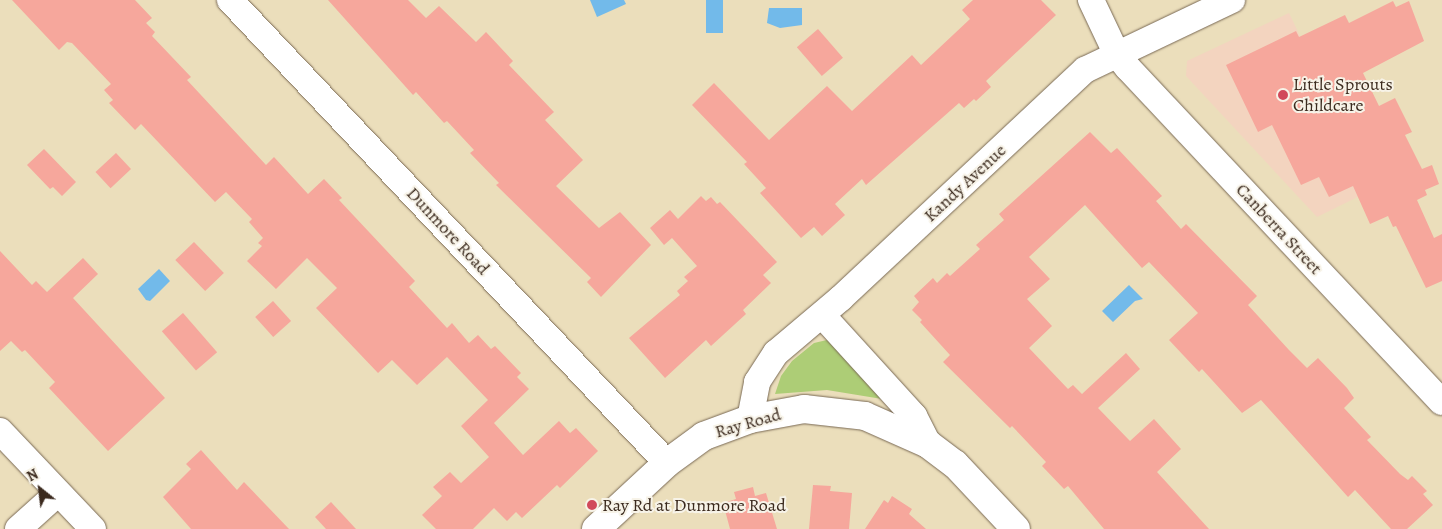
<!DOCTYPE html>
<html>
<head>
<meta charset="utf-8">
<style>
	body { margin:0 }
	#map { position:relative; width:1442px; height:529px; overflow:hidden; background:#ebdebb; font-family:Alegreya,serif }
	div>[style] { position:absolute }
	.built>* { inset:0; background:#f3d4bf }
	.green>* { inset:0; background:#adcd76 }
	.water>* { inset:0; background:#72baea; transform-origin:0 0 }
	.building>* { inset:0; background:#f6a79c; transform-origin:0 0 }
	.roads { filter:drop-shadow(0 0 1px #796955) drop-shadow(0 0 1px #796955) }
	.minor>* { height:26px; margin:-13px; padding:0 13px; transform-origin:13px; border-radius:13px; background:#fff }
	.tertiary>* { height:28px; margin:-14px; padding:0 14px; transform-origin:14px; border-radius:14px; background:#fff }
	.dots>* { width:14px; height:14px; translate:-50% -50%; box-sizing:border-box; border:2px solid #f7f3e8; border-radius:50% }
	span { translate:-50% -50%; white-space:nowrap; text-align:center; line-height:1.15; -webkit-text-stroke:4px #f7f3e8; paint-order:stroke }
	.poi-label { font-size:18px; color:#3b2a1e }
	.left { translate:0 -50%; text-align:left }
	.street-label { font-size:18px; color:#3b2a1e }
	.north { position:absolute; left:15px; top:464px; width:50px; height:50px; -webkit-text-stroke:4px #f7f3e8; paint-order:stroke; rotate:331deg; font-size:14px; font-weight:700; line-height:20px; text-align:center; color:#3b2a1e }
	.north::after { content:''; display:block; margin:auto; width:18px; height:22px; background:#3b2a1e; clip-path:polygon(50% 0,100% 100%,50% 72%,0 100%) }
</style>
</head>
<body>
<div id="map">
	<div class="built">
		<i style="clip-path:polygon(1289px 13px,1374px 189px,1317px 217px,1186px 76px,1187px 61px)"></i>
	</div>
	<div class="green">
		<i style="clip-path:polygon(827px 340px,837px 347px,882px 399px,827px 390px,775px 394px,781px 376px,792px 361px,814px 343px)"></i>
	</div>
	<div class="water">
		<i style="clip-path:polygon(590px 0,624px 0,626px 4px,597px 17px)"></i>
		<i style="left:706px;top:0;width:17px;height:33px"></i>
		<i style="clip-path:polygon(769px 8px,802px 8px,802px 25px,780px 28px,767px 23px)"></i>
		<i style="clip-path:polygon(159px 269px,170px 281px,150px 301px,146px 300px,138px 289px)"></i>
		<i style="clip-path:polygon(1129px 285px,1143px 299px,1135px 301px,1113px 322px,1102px 311px)"></i>
	</div>
	<div class="building">
		<i style="clip-path:polygon(12px 0,135px 0,152px 18px,146px 23px,155px 32px,152px 36px,191px 77px,187px 80px,266px 165px,274px 157px,308px 194px,324px 179px,342px 198px,339px 200px,415px 281px,409px 287px,447px 328px,452px 323px,469px 343px,478px 335px,491px 349px,495px 346px,521px 373px,517px 377px,529px 389px,494px 423px,523px 455px,559px 421px,570px 433px,576px 428px,598px 451px,560px 488px,557px 485px,522px 518px,516px 512px,507px 521px,494px 508px,473px 529px,436px 529px,422px 515px,442px 496px,433px 487px,450px 472px,461px 483px,489px 457px,461px 426px,488px 400px,447px 357px,417px 385px,392px 360px,378px 373px,316px 308px,337px 288px,307px 258px,276px 289px,247px 261px,262px 246px,258px 243px,263px 238px,249px 222px,252px 219px,226px 192px,215px 202px,141px 124px,135px 130px,109px 103px,113px 100px,104px 90px,111px 84px,72px 43px,67px 42px,59px 50px)"></i>
		<i style="clip-path:polygon(328px 0,408px 0,426px 18px,439px 6px,476px 42px,486px 32px,513px 61px,509px 65px,554px 112px,545px 120px,583px 160px,556px 186px,599px 228px,620px 212px,651px 245px,601px 297px,587px 282px,591px 278px,496px 185px,499px 183px,470px 153px,474px 150px,447px 121px,444px 123px,416px 92px,413px 95px)"></i>
		<i style="clip-path:polygon(973px 0,1041px 0,1056px 15px,986px 81px,991px 87px,976px 101px,974px 99px,964px 108px,959px 103px,866px 185px,862px 179px,835px 204px,845px 215px,822px 236px,814px 227px,801px 238px,760px 193px,766px 188px,744px 164px,747px 162px,692px 105px,714px 83px,769px 140px,827px 86px,852px 111px,912px 55px,921px 65px,970px 19px,962px 10px)"></i>
		<i style="clip-path:polygon(1393px 1px,1396px 7px,1409px 1px,1424px 41px,1363px 73px,1379px 106px,1395px 98px,1412px 132px,1405px 135px,1422px 169px,1432px 165px,1439px 184px,1425px 190px,1427px 195px,1417px 200px,1434px 238px,1442px 234px,1442px 281px,1426px 288px,1396px 226px,1393px 227px,1388px 216px,1370px 224px,1353px 186px,1329px 197px,1319px 177px,1301px 185px,1272px 125px,1258px 132px,1226px 65px,1296px 31px,1299px 37px,1345px 15px,1349px 23px)"></i>
		<i style="left:818px;top:29px;width:38px;height:28px;rotate:49deg"></i>
		<i style="clip-path:polygon(1090px 132px,1111px 153px,1117px 148px,1162px 196px,1156px 201px,1181px 229px,1186px 224px,1257px 296px,1248px 305px,1289px 350px,1307px 368px,1318px 358px,1347px 388px,1354px 398px,1344px 408px,1371px 437px,1367px 440px,1400px 474px,1408px 480px,1412px 476px,1427px 491px,1423px 494px,1433px 505px,1407px 529px,1391px 529px,1355px 490px,1348px 497px,1261px 400px,1242px 413px,1202px 369px,1199px 372px,1169px 340px,1198px 313px,1149px 262px,1142px 268px,1085px 205px,1029px 257px,1050px 279px,1027px 299px,1052px 326px,1029px 348px,1068px 389px,1073px 385px,1082px 394px,1126px 353px,1140px 369px,1098px 408px,1130px 441px,1154px 419px,1181px 449px,1157px 472px,1209px 529px,1104px 529px,1068px 486px,1064px 489px,1042px 466px,1046px 462px,1012px 426px,1010px 428px,943px 362px,950px 355px,920px 322px,922px 320px,912px 310px,919px 302px,914px 296px,933px 278px,937px 283px,947px 273px,950px 276px,980px 249px,976px 245px,1004px 220px,999px 214px)"></i>
		<i style="clip-path:polygon(44px 149px,76px 182px,62px 196px,53px 187px,50px 189px,27px 165px)"></i>
		<i style="left:116px;top:153px;width:22px;height:28px;rotate:47deg"></i>
		<i style="clip-path:polygon(701px 196px,706px 201px,711px 197px,717px 204px,720px 202px,777px 262px,763px 275px,771px 283px,743px 310px,746px 314px,711px 346px,706px 340px,665px 378px,629px 338px,680px 295px,677px 291px,688px 281px,684px 277px,697px 266px,672px 238px,664px 245px,650px 228px,670px 210px,678px 219px)"></i>
		<i style="left:194px;top:242px;width:43px;height:26px;rotate:46deg"></i>
		<i style="clip-path:polygon(0 251px,32px 285px,36px 281px,47px 292px,83px 258px,98px 274px,73px 298px,165px 398px,108px 451px,49px 388px,55px 382px,25px 350px,22px 352px,11px 341px,0 351px)"></i>
		<i style="left:273px;top:301px;width:27px;height:24px;rotate:48deg"></i>
		<i style="left:183px;top:313px;width:52px;height:28px;rotate:49deg"></i>
		<i style="clip-path:polygon(201px 450px,237px 490px,244px 482px,289px 529px,191px 529px,163px 497px,191px 469px,186px 464px)"></i>
		<i style="clip-path:polygon(813px 485px,831px 486px,830px 491px,852px 493px,849px 529px,809px 529px)"></i>
		<i style="clip-path:polygon(753px 487px,755px 496px,766px 493px,777px 529px,730px 529px,723px 503px,736px 499px,734px 492px)"></i>
		<i style="clip-path:polygon(892px 496px,912px 509px,909px 514px,926px 529px,865px 529px,884px 500px,888px 503px)"></i>
		<i style="clip-path:polygon(331px 502px,356px 529px,326px 529px,315px 517px)"></i>
	</div>
	<div class="roads">
		<div class="minor">
			<i style="left:230px;top:0;width:637px;rotate:46.65deg"></i>
			<i style="left:1091px;top:0;width:61px;rotate:64.7deg"></i>
			<i style="left:1117px;top:55px;width:17px;rotate:50deg"></i>
			<i style="left:1128px;top:68px;width:458px;rotate:46.8deg"></i>
			<i style="left:822px;top:315px;width:137px;rotate:47.7deg"></i>
			<i style="left:914px;top:416px;width:31px;rotate:63deg"></i>
			<i style="left:750px;top:419px;width:38px;rotate:-79deg"></i>
			<i style="left:757px;top:382px;width:35px;rotate:-57deg"></i>
			<i style="left:776px;top:353px;width:85px;rotate:-40.2deg"></i>
			<i style="left:841px;top:298px;width:334px;rotate:-43.1deg"></i>
			<i style="left:1085px;top:70px;width:163px;rotate:-25.5deg"></i>
			<i style="left:0;top:431px;width:135px;rotate:46.5deg"></i>
			<i style="left:18px;top:529px;width:54px;rotate:-42deg"></i>
		</div>
		<div class="tertiary">
			<i style="left:596px;top:529px;width:97px;rotate:-42.9deg"></i>
			<i style="left:667px;top:463px;width:46px;rotate:-36.1deg"></i>
			<i style="left:704px;top:436px;width:49px;rotate:-20.3deg"></i>
			<i style="left:750px;top:419px;width:55px;rotate:-10.5deg"></i>
			<i style="left:804px;top:409px;width:61px;rotate:6.5deg"></i>
			<i style="left:865px;top:416px;width:69px;rotate:24deg"></i>
			<i style="left:928px;top:444px;width:34px;rotate:37deg"></i>
			<i style="left:955px;top:464px;width:89px;rotate:46.8deg"></i>
		</div>
	</div>
	<div class="dots">
		<i style="left:1283px;top:95px;background:#d1495b"></i>
		<i style="left:592px;top:505px;background:#d1495b"></i>
	</div>
	<div class="poi-label">
		<span class="left" style="left:1293px;top:95px">Little Sprouts<br>Childcare</span>
		<span class="left" style="left:602px;top:505px">Ray Rd at Dunmore Road</span>
	</div>
	<div class="street-label">
		<span style="left:965px;top:183px;rotate:-43deg">Kandy Avenue</span>
		<span style="left:1279px;top:229px;rotate:47deg">Canberra Street</span>
		<span style="left:448px;top:231px;rotate:47deg">Dunmore Road</span>
		<span style="left:748px;top:423px;rotate:-16deg">Ray Road</span>
	</div>
	<div class="north">N</div>
</div>
</body>
</html>
